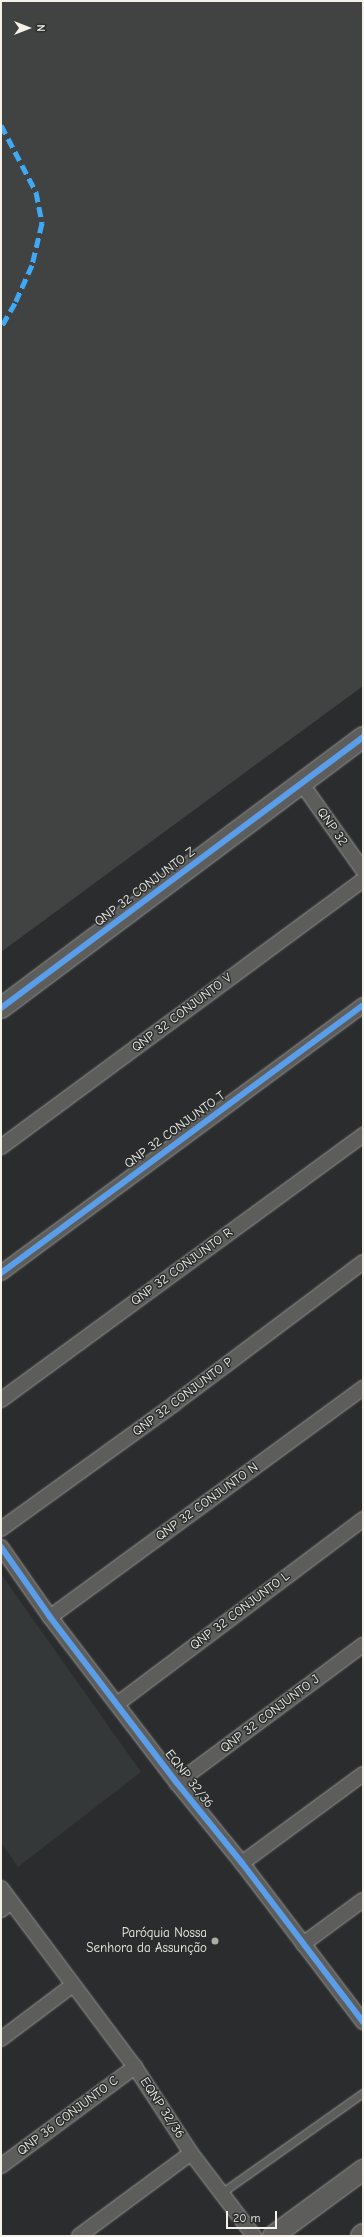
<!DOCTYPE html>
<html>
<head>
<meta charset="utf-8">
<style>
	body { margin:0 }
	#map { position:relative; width:364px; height:2237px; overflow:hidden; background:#2b2c2d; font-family:"Comic Neue",sans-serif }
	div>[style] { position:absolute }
	.built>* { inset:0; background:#353838 }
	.green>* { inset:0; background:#414242 }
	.roads { filter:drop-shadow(0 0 1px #979796) drop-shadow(0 0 1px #979796) }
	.lane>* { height:7px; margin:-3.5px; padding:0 3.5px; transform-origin:3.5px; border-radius:3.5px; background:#5d5d5c }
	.street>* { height:14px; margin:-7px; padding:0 7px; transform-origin:7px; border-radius:7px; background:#5d5d5c }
	.secondary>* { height:20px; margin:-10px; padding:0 10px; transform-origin:10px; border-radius:10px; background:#5d5d5c }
	.quiet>* { height:5px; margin-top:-2.5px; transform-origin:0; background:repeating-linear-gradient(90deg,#3fa9f5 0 10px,transparent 0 15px) }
	.cycleway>* { height:6px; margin:-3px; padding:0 3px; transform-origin:3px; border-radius:3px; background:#5a9eea }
	.dots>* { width:11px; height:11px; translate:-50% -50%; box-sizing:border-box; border:2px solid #2a2d2e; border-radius:50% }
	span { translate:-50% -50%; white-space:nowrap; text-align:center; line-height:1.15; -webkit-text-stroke:3px #2a2d2e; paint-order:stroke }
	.street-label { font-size:13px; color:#f4f1e8 }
	.poi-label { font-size:13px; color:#f4f1e8 }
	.right { translate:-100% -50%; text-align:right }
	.frame { position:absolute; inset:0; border:2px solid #f4f1e8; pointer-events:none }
	.north { position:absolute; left:8px; top:8px; width:40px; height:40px; -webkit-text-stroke:3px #2a2d2e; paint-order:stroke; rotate:90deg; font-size:11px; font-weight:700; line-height:16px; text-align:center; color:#f4f1e8 }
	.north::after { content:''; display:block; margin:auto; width:14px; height:18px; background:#f4f1e8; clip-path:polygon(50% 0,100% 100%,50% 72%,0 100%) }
	.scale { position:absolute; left:226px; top:2211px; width:51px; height:18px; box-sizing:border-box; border:2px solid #f4f1e8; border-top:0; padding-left:5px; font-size:12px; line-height:14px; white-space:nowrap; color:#f4f1e8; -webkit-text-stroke:3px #2a2d2e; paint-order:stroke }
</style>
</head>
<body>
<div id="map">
	<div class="built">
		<i style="clip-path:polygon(1px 1574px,141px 1772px,18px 1867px,1px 1843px)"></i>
	</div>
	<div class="green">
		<i style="clip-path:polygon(1px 1px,363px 1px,363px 686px,1px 952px)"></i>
	</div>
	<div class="roads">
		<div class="lane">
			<i style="left:221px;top:2193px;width:174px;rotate:-35.2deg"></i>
		</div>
		<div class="street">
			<i style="left:302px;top:784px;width:105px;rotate:54.7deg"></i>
			<i style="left:1px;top:1147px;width:450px;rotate:-36.4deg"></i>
			<i style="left:1px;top:1273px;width:450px;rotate:-36.5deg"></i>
			<i style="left:1px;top:1400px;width:449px;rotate:-36.2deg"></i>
			<i style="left:1px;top:1529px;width:213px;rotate:-35.8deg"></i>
			<i style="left:174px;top:1404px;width:236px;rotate:-36.9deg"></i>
			<i style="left:1px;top:1547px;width:85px;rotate:55deg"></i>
			<i style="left:50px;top:1617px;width:209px;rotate:52.6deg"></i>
			<i style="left:177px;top:1783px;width:103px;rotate:50.9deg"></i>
			<i style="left:242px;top:1863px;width:200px;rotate:52.7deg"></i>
			<i style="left:50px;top:1617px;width:388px;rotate:-36.2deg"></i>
			<i style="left:117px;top:1704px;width:308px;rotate:-36.9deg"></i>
			<i style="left:177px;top:1783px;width:232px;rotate:-36.6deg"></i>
			<i style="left:242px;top:1863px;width:150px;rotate:-36.3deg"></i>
			<i style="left:1px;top:1888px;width:224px;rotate:53.2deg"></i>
			<i style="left:135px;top:2067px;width:103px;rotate:56.9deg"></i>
			<i style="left:191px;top:2153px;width:104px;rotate:52.8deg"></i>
			<i style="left:1px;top:1910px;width:13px;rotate:-39deg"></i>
			<i style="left:303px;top:1944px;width:74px;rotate:-36.3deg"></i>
			<i style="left:1px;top:2039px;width:90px;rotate:-36.9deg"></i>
			<i style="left:1px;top:2166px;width:167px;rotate:-36.5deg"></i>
			<i style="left:79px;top:2236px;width:139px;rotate:-36.5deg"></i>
		</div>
		<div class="secondary">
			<i style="left:1px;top:1008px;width:452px;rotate:-36.8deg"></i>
			<i style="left:273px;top:2236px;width:112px;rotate:-36.3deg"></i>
			<i style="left:361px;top:2236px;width:3px;rotate:-45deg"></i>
		</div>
	</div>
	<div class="quiet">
		<i style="left:1px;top:125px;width:76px;rotate:62.4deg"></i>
		<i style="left:36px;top:192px;width:32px;rotate:79deg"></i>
		<i style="left:42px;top:223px;width:43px;rotate:103.4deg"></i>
		<i style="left:32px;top:265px;width:42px;rotate:114.1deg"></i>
		<i style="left:15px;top:303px;width:28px;rotate:120deg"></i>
	</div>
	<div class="cycleway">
		<i style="left:1px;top:1008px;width:452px;rotate:-36.8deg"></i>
		<i style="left:1px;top:1273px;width:450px;rotate:-36.5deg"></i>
		<i style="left:1px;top:1547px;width:85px;rotate:55deg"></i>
		<i style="left:50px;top:1617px;width:209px;rotate:52.6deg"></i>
		<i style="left:177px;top:1783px;width:103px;rotate:50.9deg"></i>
		<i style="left:242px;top:1863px;width:200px;rotate:52.7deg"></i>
	</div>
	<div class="dots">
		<i style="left:215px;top:1941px;background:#aeaca7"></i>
	</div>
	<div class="street-label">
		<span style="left:332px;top:827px;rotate:55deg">QNP 32</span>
		<span style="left:145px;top:887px;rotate:-37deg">QNP 32 CONJUNTO Z</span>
		<span style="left:182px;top:1013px;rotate:-37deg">QNP 32 CONJUNTO V</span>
		<span style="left:175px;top:1130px;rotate:-36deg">QNP 32 CONJUNTO T</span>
		<span style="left:182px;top:1267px;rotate:-36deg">QNP 32 CONJUNTO R</span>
		<span style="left:183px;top:1397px;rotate:-37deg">QNP 32 CONJUNTO P</span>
		<span style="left:207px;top:1502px;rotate:-36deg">QNP 32 CONJUNTO N</span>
		<span style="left:240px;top:1611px;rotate:-37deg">QNP 32 CONJUNTO L</span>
		<span style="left:270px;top:1714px;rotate:-37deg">QNP 32 CONJUNTO J</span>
		<span style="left:189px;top:1779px;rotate:52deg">EQNP 32/36</span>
		<span style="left:162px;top:2108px;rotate:57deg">EQNP 32/36</span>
		<span style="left:68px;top:2116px;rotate:-37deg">QNP 36 CONJUNTO C</span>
	</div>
	<div class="poi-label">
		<span class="right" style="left:207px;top:1941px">Paróquia Nossa<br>Senhora da Assunção</span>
	</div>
	<div class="frame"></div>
	<div class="north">N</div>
	<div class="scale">20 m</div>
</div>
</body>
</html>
